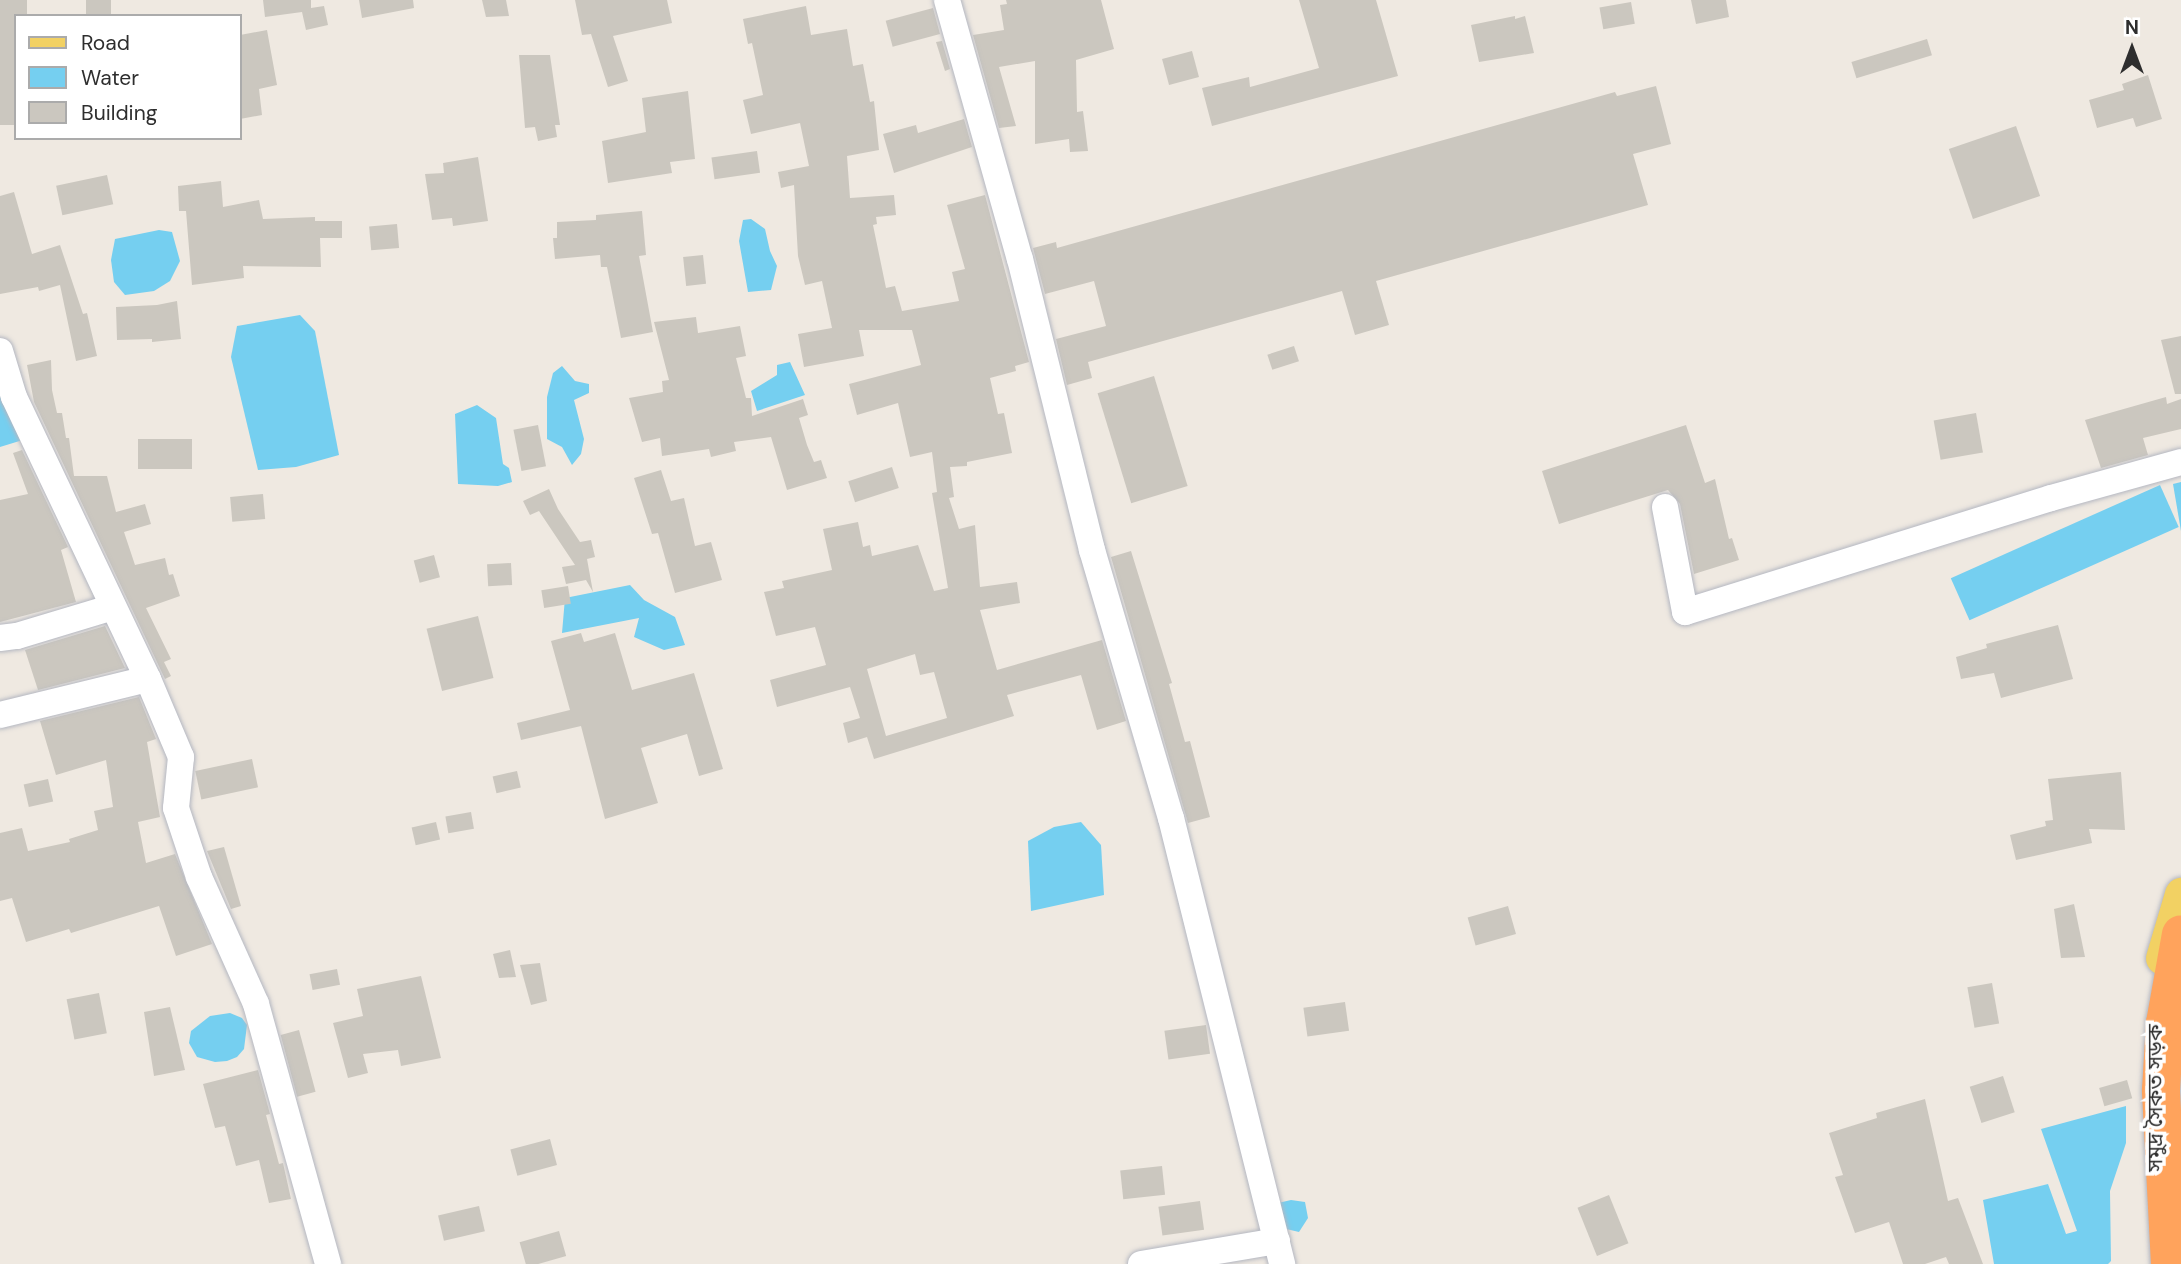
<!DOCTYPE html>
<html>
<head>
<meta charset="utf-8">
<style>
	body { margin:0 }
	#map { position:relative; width:2181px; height:1264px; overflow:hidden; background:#efe9e1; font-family:"DM Sans","Noto Sans Bengali",sans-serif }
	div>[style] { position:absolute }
	.water>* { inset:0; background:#75cff0; transform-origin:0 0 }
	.building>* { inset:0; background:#cbc7bf; transform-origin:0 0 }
	.roads { filter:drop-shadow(0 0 2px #b4b7c1) drop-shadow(0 0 2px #b4b7c1) }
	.minor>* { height:26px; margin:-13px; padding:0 13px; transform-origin:13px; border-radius:13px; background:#fff }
	.major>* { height:33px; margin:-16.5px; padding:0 16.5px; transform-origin:16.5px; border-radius:16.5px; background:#f2d163 }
	.highway>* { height:38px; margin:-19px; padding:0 19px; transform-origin:19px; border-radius:19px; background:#ffa35c }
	span { translate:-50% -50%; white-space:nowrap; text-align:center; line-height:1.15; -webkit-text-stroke:7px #fff; paint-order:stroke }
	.street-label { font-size:21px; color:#2e2e2e }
	.legend { position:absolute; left:14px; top:14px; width:228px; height:126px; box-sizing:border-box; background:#fff; border:2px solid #ababab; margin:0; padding:9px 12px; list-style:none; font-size:21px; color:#2e2e2e }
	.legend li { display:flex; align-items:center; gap:14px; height:35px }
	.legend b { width:35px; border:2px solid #ababab }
	.north { position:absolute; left:2097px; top:14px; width:70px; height:70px; -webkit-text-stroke:5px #fff; paint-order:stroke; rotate:0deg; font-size:19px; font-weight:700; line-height:28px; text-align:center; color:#2e2e2e }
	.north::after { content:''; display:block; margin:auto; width:24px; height:32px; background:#2e2e2e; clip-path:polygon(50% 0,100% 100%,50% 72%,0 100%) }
</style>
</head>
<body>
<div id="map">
	<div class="water">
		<i style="clip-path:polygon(751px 219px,765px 229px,770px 251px,777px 266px,771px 290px,748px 292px,739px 241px,743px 220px)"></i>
		<i style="clip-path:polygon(159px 230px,172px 232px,180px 261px,170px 281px,154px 291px,125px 295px,114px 282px,111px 260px,115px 239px)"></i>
		<i style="clip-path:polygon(300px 315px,315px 331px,339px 455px,296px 467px,258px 470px,231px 357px,237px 326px)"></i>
		<i style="clip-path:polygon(790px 362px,805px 395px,757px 411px,751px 391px,777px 375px,777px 365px)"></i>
		<i style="clip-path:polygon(562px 366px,575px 381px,589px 384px,589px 393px,574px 400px,584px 439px,581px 454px,572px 465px,562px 447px,547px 439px,547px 397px,553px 373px)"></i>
		<i style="clip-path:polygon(0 384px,26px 439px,0 447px)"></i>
		<i style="clip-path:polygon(477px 405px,496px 418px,503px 464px,509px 468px,512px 482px,498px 486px,458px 484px,455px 414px)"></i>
		<i style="clip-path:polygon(2181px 482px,2181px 531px,2173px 484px)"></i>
		<i style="left:2160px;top:485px;width:46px;height:229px;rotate:66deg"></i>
		<i style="clip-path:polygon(630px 585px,644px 600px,675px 617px,685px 645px,664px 650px,634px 637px,639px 618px,562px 633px,565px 598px)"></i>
		<i style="clip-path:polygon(1081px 822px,1101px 845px,1104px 895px,1031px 911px,1028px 841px,1054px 827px)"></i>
		<i style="clip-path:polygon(230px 1013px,242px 1018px,247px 1025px,244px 1049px,237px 1057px,227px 1061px,215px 1062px,197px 1057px,189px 1043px,191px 1031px,210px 1016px)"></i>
		<i style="clip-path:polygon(2126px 1106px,2126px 1143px,2110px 1191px,2111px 1261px,2108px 1264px,1994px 1264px,1983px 1200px,2048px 1184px,2066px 1234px,2077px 1231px,2041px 1129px)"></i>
		<i style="clip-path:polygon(1291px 1200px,1305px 1202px,1308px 1218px,1299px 1232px,1282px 1228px,1278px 1203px)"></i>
	</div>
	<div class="building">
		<i style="clip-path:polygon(0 0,27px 0,27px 16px,16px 16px,16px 125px,0 125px)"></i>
		<i style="left:86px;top:0;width:25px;height:16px"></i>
		<i style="clip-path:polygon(263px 0,311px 0,311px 8px,324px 6px,328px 25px,306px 30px,302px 12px,265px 17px)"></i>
		<i style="clip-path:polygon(359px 0,413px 0,414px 8px,362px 18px)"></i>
		<i style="clip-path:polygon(482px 0,506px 0,509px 16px,486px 17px)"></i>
		<i style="clip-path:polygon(575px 0,667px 0,672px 23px,613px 36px,628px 81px,608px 87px,591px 34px,582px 35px)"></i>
		<i style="clip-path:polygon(1006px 0,1101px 0,1114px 49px,1076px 60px,1077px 112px,1083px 111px,1088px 151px,1070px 152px,1069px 139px,1035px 144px,1035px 61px,999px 67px,1016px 126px,999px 128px,973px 35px,1004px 30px,1000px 5px,1007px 4px)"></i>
		<i style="clip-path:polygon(1299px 0,1376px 0,1398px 76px,1212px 126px,1202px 88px,1249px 77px,1250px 87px,1319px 68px)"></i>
		<i style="clip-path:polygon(1691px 0,1726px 0,1729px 17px,1696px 24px)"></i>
		<i style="left:1631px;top:2px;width:22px;height:32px;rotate:80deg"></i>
		<i style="clip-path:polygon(evenodd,806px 6px,811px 35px,847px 29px,853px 66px,863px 64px,870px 102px,874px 101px,879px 150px,847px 156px,850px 198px,894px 195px,896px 215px,876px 217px,877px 224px,873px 225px,886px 288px,895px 286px,902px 311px,959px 301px,952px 272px,965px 269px,947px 205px,985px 195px,1029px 362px,1015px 366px,1016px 371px,990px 378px,998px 414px,1004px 413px,1012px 453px,967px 462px,967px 466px,950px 467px,954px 497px,949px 498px,959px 529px,975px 525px,980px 587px,1017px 582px,1020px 603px,980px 610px,997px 670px,1102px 640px,1126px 721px,1097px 730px,1081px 675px,1007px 695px,1014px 716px,874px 759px,867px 737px,848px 743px,843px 723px,860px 718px,850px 687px,777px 707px,770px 680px,826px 665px,815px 627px,776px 636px,764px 592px,784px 588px,782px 581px,832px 570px,823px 529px,858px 522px,863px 547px,870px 545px,872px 556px,918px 545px,934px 591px,948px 588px,932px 493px,937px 492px,932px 452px,910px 457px,898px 403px,857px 415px,849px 384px,921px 365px,912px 330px,859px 330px,864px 356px,804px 367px,798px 334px,832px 328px,822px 281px,805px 285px,798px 256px,794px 185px,781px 188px,778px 172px,809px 166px,800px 123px,751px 134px,743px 100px,763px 95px,752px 43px,748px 44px,743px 19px,806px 6px,915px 654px,920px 675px,934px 672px,947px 718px,886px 736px,867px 669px,915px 654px)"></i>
		<i style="left:933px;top:8px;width:27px;height:49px;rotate:75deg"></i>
		<i style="clip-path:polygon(1515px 16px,1515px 19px,1525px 16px,1534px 53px,1479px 62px,1471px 25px)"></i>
		<i style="clip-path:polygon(267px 30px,277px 85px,259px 89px,262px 115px,240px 119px,240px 35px)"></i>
		<i style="left:1927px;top:39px;width:17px;height:79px;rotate:73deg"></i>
		<i style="clip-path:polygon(942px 41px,950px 69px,945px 71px,936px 42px)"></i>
		<i style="left:1192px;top:51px;width:27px;height:31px;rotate:75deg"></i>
		<i style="clip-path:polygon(519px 55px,550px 55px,560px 125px,555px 125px,557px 137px,538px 141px,535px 127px,525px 128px)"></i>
		<i style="clip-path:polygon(2148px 75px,2162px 119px,2136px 127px,2133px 118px,2097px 128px,2089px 100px,2124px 90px,2122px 84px)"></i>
		<i style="clip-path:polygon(1656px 86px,1671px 144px,1633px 154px,1648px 205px,1376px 281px,1389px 325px,1355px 335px,1342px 291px,1088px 362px,1092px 378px,1067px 385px,1056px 339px,1106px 326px,1094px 281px,1045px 294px,1033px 248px,1056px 242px,1057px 248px,1615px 92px,1617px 96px)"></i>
		<i style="clip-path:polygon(688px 91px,695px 159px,670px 162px,672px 173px,608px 183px,602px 141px,646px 132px,642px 98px)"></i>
		<i style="clip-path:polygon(964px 119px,972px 147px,894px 173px,883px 134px,916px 125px,918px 133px)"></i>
		<i style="left:2016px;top:126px;width:74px;height:71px;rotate:71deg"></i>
		<i style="left:757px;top:151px;width:22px;height:46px;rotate:82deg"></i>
		<i style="clip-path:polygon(478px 157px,488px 221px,453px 226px,452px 218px,432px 220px,425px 174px,444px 173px,443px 163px)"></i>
		<i style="left:107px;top:175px;width:30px;height:52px;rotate:78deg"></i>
		<i style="clip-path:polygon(221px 181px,223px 207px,259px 200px,263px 219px,315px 217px,315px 221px,342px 221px,342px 238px,320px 238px,321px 267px,243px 266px,244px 278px,192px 285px,186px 211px,179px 211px,178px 186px)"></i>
		<i style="clip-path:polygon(14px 192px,32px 254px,60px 245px,83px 314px,87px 313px,97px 356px,76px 361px,60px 285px,39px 291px,38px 287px,0 294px,0 196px)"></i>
		<i style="clip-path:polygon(642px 211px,646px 255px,639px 256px,653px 332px,621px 338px,607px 267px,601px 267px,600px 255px,555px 259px,553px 238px,557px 238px,557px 222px,596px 220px,596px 215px)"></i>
		<i style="left:397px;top:224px;width:24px;height:28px;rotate:85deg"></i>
		<i style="left:703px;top:255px;width:29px;height:20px;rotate:84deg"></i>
		<i style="clip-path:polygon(177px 301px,181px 339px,152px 342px,152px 339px,117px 340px,116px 307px,157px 305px)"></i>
		<i style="clip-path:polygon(696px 317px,698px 333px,740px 326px,746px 356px,736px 358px,746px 398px,751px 398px,752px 416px,803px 399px,808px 415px,799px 418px,807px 445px,814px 462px,821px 460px,827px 478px,787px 490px,771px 437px,734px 442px,736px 451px,711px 457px,709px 449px,662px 456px,660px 438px,642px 442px,629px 398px,663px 392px,662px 381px,669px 380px,654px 322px)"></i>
		<i style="clip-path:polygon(2181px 336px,2181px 394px,2175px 394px,2161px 340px)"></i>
		<i style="left:1294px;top:346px;width:16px;height:28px;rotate:72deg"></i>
		<i style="clip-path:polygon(51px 360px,52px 390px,57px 413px,62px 413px,66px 438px,69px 438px,74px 476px,107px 476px,116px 512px,145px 504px,151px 524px,124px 532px,135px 565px,165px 558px,169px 575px,173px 574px,180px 596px,146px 608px,171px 659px,164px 662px,171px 676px,165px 679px,34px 402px,27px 365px)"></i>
		<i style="left:1154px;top:376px;width:115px;height:59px;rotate:73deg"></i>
		<i style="clip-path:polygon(2166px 397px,2167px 404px,2181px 399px,2181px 429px,2143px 438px,2148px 455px,2101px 468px,2085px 420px)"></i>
		<i style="left:1976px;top:413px;width:40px;height:43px;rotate:80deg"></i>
		<i style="left:538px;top:425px;width:42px;height:25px;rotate:79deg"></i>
		<i style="clip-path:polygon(1686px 425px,1705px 483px,1715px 479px,1729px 539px,1732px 538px,1739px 560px,1694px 574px,1680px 504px,1668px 490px,1559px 524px,1542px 471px)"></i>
		<i style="left:192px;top:439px;width:30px;height:54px;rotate:90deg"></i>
		<i style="clip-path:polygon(22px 450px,68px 547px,61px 550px,76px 602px,0 622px,0 500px,28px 494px,13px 453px)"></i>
		<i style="left:892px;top:467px;width:22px;height:46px;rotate:72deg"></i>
		<i style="clip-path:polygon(661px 470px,671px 501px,684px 498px,695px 546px,711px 542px,722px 580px,675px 593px,658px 533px,652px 534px,634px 478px)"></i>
		<i style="clip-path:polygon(549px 489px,558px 509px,580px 542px,591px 540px,595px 557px,587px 559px,593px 592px,586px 580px,566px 584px,562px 567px,575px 565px,539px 511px,530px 515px,523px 501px)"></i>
		<i style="left:263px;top:494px;width:25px;height:33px;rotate:85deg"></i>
		<i style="clip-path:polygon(1131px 551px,1172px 683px,1169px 684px,1185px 742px,1190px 741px,1210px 817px,1188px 823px,1111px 557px)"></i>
		<i style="left:434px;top:555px;width:23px;height:21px;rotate:75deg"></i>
		<i style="left:511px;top:563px;width:22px;height:24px;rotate:87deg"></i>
		<i style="left:568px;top:586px;width:18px;height:27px;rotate:81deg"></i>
		<i style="left:478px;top:616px;width:64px;height:53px;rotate:76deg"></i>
		<i style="clip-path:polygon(2058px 625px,2073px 679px,2001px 698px,1994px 673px,1961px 679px,1956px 657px,1987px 648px,1986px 644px)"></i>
		<i style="clip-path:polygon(105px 626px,125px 668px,38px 690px,25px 650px)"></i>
		<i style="clip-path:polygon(581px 633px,584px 642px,615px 633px,632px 690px,694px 673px,723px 769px,699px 776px,687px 734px,641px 748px,658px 803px,605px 819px,581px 726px,521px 740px,517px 723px,570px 710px,551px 641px)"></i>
		<i style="clip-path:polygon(139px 697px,156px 739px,147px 742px,160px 817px,138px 822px,146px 863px,175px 854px,212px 944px,176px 956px,159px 906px,71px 933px,69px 929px,26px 942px,12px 898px,0 901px,0 833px,22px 828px,28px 851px,70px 842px,69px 839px,98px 830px,94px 811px,113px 807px,106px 760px,56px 775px,40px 721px)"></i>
		<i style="left:252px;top:759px;width:29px;height:58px;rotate:78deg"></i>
		<i style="left:517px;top:771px;width:17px;height:25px;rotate:77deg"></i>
		<i style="clip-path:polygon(2121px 772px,2125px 830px,2089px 829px,2092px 843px,2016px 860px,2010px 835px,2046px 826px,2045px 821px,2053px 820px,2048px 779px)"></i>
		<i style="left:48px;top:779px;width:23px;height:25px;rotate:77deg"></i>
		<i style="left:471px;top:812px;width:17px;height:26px;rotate:80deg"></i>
		<i style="left:436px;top:822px;width:18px;height:25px;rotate:77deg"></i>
		<i style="clip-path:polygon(224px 847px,241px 906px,231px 909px,207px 851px)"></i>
		<i style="clip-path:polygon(2074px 904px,2085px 957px,2061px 958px,2054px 909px)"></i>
		<i style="left:1508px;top:906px;width:29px;height:42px;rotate:74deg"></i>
		<i style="clip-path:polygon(510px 950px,516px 977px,499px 978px,493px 954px)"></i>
		<i style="clip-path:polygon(540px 963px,547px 1001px,531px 1005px,520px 965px)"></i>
		<i style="left:337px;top:969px;width:16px;height:28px;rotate:79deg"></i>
		<i style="clip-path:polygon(421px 976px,441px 1058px,401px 1066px,398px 1050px,363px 1054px,368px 1073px,348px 1078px,333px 1023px,363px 1016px,357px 989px)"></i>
		<i style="left:1992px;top:983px;width:41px;height:25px;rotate:80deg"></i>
		<i style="left:99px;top:993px;width:41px;height:33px;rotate:79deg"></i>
		<i style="left:1345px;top:1002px;width:29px;height:42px;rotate:82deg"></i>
		<i style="clip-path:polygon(170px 1007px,185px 1070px,154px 1076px,144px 1012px)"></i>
		<i style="left:1206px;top:1025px;width:29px;height:42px;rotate:82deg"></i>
		<i style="left:299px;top:1030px;width:64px;height:19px;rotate:75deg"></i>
		<i style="clip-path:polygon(258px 1070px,270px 1114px,266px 1115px,279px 1164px,283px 1163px,291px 1199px,269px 1203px,259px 1160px,236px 1166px,225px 1126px,215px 1128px,203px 1084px)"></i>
		<i style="left:2003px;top:1076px;width:38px;height:35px;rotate:72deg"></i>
		<i style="left:2127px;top:1080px;width:19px;height:29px;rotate:74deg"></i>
		<i style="clip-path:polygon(1925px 1099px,1948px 1201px,1958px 1198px,1983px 1264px,1949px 1264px,1946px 1257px,1925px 1264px,1903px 1264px,1889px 1222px,1855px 1233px,1835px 1177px,1843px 1175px,1829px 1133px,1877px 1118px,1876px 1113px)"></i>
		<i style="left:550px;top:1139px;width:27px;height:41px;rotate:75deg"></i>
		<i style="left:1162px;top:1166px;width:29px;height:42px;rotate:84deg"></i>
		<i style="left:1609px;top:1195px;width:52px;height:34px;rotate:68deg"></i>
		<i style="left:1200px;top:1201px;width:29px;height:42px;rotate:82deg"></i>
		<i style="left:479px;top:1206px;width:26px;height:42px;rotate:77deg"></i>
		<i style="left:559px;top:1231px;width:26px;height:41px;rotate:74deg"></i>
	</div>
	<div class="roads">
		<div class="minor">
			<i style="left:947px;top:0;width:269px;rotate:74.3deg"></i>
			<i style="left:1020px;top:259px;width:300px;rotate:76.1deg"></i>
			<i style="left:1092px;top:550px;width:279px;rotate:73.6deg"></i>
			<i style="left:1171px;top:818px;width:460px;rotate:76deg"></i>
			<i style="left:0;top:351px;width:48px;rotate:73.1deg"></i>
			<i style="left:14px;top:397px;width:312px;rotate:64.6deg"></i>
			<i style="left:148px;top:679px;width:85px;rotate:67.1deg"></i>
			<i style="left:181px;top:757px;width:51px;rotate:95.6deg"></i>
			<i style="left:176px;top:808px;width:73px;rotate:71.6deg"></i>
			<i style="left:199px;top:877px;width:139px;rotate:65.8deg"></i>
			<i style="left:256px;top:1004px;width:270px;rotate:74.5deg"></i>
			<i style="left:1665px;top:507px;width:107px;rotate:79.2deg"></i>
			<i style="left:1685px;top:612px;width:383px;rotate:-17.3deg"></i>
			<i style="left:2051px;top:498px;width:135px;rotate:-15.5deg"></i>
			<i style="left:0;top:638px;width:17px;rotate:-7deg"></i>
			<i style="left:17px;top:636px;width:100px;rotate:-16.8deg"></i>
			<i style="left:0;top:715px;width:152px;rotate:-13.7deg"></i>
			<i style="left:1141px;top:1264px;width:138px;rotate:-9.6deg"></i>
		</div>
		<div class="major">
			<i style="left:2162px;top:958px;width:67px;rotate:-73.5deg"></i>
		</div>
		<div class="highway">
			<i style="left:2170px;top:1264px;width:174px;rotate:-93deg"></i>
			<i style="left:2161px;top:1090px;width:67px;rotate:-86.6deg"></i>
			<i style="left:2165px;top:1023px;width:90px;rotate:-79.8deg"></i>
		</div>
	</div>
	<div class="street-label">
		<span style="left:2155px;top:1098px;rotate:-90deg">সমুদ্র সৈকত সড়ক</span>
	</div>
	<ul class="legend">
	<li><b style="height:9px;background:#f2d163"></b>Road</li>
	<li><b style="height:19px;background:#75cff0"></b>Water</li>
	<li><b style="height:19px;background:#cbc7bf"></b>Building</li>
	</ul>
	<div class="north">N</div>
</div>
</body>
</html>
